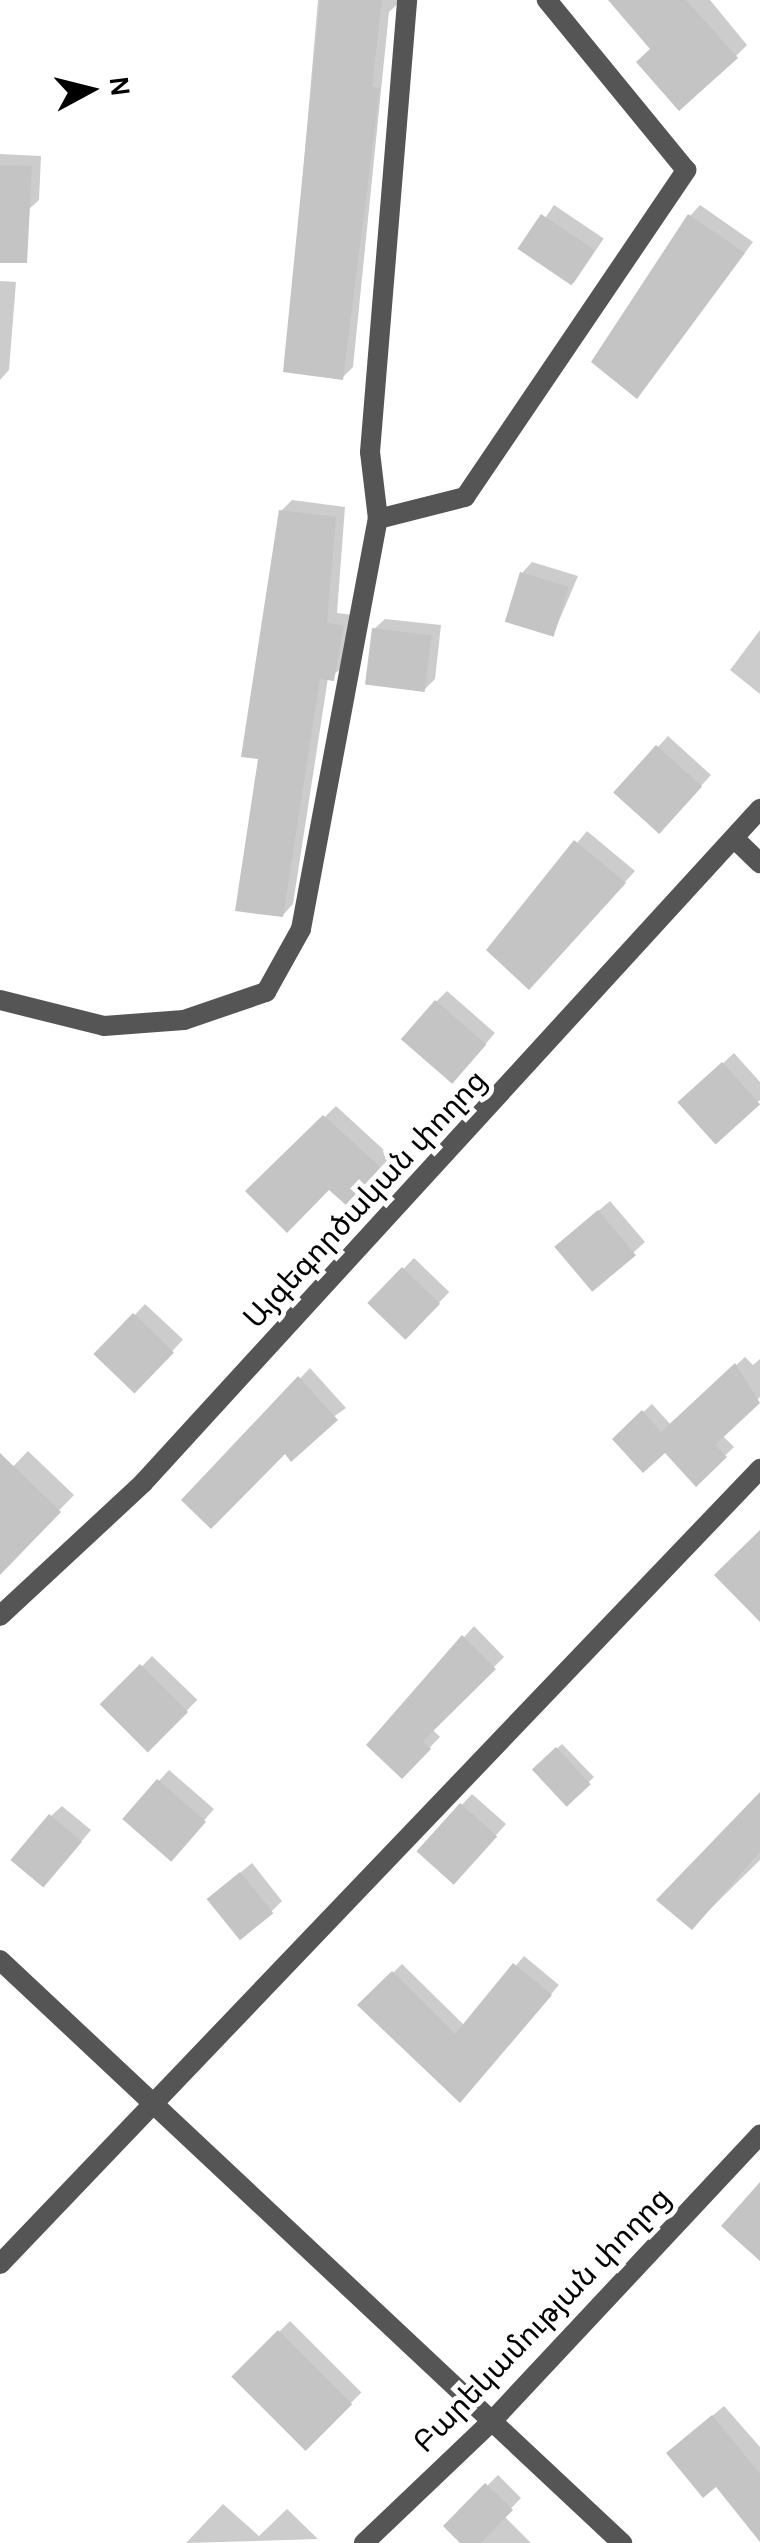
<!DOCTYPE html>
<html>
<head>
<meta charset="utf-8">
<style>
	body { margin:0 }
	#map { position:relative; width:760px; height:2543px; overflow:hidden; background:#fff; font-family:Karla,"Noto Sans Armenian",sans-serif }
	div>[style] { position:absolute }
	.shadow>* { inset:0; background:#0003; transform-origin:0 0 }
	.building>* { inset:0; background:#c4c4c4; transform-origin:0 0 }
	.minor>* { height:20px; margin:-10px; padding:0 10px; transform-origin:10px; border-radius:10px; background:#555 }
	span { translate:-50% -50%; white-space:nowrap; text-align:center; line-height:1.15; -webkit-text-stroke:10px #fff; paint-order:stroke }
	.street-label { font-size:30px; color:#000 }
	.north { position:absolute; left:40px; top:40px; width:100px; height:100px; -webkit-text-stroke:8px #fff; paint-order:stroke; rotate:83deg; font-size:28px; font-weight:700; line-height:40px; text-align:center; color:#000 }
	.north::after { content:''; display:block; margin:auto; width:35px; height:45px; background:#000; clip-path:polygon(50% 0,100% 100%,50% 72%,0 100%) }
</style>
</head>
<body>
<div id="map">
	<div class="shadow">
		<i style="clip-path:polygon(318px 0,402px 0,389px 12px,353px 367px,342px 378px,286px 370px)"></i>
		<i style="clip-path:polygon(616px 0,710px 0,747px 45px,736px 56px,652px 49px)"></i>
		<i style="clip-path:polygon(0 154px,41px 156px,39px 200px,28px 210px,0 209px)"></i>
		<i style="left:554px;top:205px;width:60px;height:54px;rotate:34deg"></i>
		<i style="clip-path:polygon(700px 205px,753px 242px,637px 395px,690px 216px)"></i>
		<i style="clip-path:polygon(0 281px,16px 282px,9px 370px,0 380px)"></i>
		<i style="clip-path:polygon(292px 500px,345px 507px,337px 613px,353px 615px,344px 667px,328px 678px,293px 904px,283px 915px,261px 757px,281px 511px)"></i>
		<i style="clip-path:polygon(532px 562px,578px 576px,553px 635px,522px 573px)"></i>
		<i style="clip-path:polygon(385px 619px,441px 625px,435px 679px,425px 689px,374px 629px)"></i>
		<i style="clip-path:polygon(760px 630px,760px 694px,730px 670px)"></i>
		<i style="clip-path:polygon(668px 736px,711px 775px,670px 820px,617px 792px)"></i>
		<i style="clip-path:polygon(587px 831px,635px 871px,540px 976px,489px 949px)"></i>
		<i style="clip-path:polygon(447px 991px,495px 1033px,462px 1071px,436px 1002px)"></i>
		<i style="clip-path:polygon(734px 1053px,760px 1082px,760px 1100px,717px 1141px,681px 1103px)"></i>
		<i style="clip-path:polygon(336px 1106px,398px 1163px,365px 1199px,329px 1187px,249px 1191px)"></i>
		<i style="clip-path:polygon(610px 1201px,645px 1242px,594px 1288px,569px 1236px)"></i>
		<i style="left:414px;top:1258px;width:49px;height:62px;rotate:44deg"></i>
		<i style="left:145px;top:1304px;width:52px;height:70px;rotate:43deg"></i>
		<i style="clip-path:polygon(745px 1357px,753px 1365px,760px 1359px,760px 1397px,722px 1435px,734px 1447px,696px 1483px,665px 1450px,615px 1439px,652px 1404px,671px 1425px)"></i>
		<i style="clip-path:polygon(310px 1368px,346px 1408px,285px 1451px,185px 1499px)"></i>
		<i style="clip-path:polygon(28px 1451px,74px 1495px,12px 1559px,0 1551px,0 1480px)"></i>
		<i style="clip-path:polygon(474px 1626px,504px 1657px,432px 1729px,440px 1737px,402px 1776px,369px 1745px)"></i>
		<i style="left:152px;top:1656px;width:63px;height:68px;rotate:44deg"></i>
		<i style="left:562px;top:1744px;width:46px;height:36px;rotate:46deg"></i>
		<i style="clip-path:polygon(169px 1770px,214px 1809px,180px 1848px,125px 1818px)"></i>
		<i style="clip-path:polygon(472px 1794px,506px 1824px,464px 1871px,419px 1850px)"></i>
		<i style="clip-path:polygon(760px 1796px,760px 1860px,692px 1927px)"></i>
		<i style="clip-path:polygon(62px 1806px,91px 1830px,54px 1874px,51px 1816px)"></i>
		<i style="clip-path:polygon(252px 1863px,282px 1901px,271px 1912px,221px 1889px)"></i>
		<i style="clip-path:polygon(524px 1956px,559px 1985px,469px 2090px,361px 2005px,402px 1964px,465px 2026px)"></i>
		<i style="left:290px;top:2321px;width:101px;height:78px;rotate:45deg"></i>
		<i style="clip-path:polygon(724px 2406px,760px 2447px,760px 2538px,680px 2443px)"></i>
		<i style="clip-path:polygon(498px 2475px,521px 2498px,504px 2516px,531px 2543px,464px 2543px,447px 2526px)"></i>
		<i style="clip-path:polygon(223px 2504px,259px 2536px,287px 2509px,318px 2539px,186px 2543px)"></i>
	</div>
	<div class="building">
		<i style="clip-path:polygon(320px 0,382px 0,372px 87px,380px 88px,343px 380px,283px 372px)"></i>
		<i style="clip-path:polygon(608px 0,686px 0,738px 58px,679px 111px,636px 62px,650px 49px)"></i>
		<i style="clip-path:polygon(0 165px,32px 166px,27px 263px,0 263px)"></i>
		<i style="left:541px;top:214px;width:65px;height:42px;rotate:34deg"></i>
		<i style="clip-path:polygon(688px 214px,745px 253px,637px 399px,591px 362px)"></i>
		<i style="clip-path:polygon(279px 510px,336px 517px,327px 623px,344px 625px,334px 681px,320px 679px,283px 917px,235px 911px,258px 759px,241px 757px)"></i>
		<i style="left:520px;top:572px;width:51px;height:52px;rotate:17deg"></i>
		<i style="left:372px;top:628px;width:60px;height:57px;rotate:7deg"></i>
		<i style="left:656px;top:745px;width:62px;height:64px;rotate:42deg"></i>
		<i style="clip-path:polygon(574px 840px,626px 883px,529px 990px,486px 950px)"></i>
		<i style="left:435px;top:1000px;width:68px;height:52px;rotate:41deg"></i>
		<i style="left:722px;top:1062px;width:57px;height:60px;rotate:48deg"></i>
		<i style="clip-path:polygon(323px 1115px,389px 1175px,355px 1213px,329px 1190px,287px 1233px,245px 1191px)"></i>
		<i style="left:598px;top:1210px;width:59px;height:57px;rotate:50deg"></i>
		<i style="left:402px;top:1267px;width:53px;height:50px;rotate:44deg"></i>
		<i style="left:133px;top:1313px;width:57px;height:57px;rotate:44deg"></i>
		<i style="clip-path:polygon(735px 1363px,760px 1403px,715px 1445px,727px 1457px,696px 1487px,665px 1453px,643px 1473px,612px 1439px,642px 1410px,661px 1432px)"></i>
		<i style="clip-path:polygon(298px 1376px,338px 1420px,291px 1462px,285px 1454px,211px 1529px,181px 1500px)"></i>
		<i style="clip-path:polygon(0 1453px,61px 1512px,0 1575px)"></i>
		<i style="clip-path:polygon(760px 1530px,760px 1622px,714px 1575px)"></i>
		<i style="clip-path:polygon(462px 1635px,496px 1669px,423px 1741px,431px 1749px,402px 1779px,366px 1745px)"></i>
		<i style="left:140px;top:1664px;width:68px;height:57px;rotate:45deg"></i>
		<i style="left:556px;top:1747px;width:51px;height:33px;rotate:47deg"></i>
		<i style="left:157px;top:1779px;width:65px;height:53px;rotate:41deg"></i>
		<i style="clip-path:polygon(760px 1792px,760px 1852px,692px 1930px,656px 1900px)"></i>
		<i style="left:460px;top:1803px;width:50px;height:65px;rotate:42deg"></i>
		<i style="left:49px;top:1814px;width:43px;height:60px;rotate:40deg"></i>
		<i style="left:240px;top:1872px;width:53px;height:43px;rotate:51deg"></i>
		<i style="clip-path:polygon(513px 1963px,552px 1995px,460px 2103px,357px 2005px,392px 1971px,455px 2034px)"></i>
		<i style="clip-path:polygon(760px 2182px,760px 2261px,721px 2226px)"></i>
		<i style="left:278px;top:2330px;width:105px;height:66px;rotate:45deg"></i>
		<i style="clip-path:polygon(712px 2415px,760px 2474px,760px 2542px,716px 2487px,703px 2498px,666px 2453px)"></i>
		<i style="clip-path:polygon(485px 2483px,513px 2510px,481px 2543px,460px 2543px,443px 2526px)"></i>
	</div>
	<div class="minor">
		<i style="left:378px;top:519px;width:90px;rotate:-14.2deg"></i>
		<i style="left:465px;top:497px;width:395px;rotate:-55.9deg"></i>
		<i style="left:686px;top:170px;width:220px;rotate:-129.3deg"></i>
		<i style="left:737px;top:841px;width:32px;rotate:44deg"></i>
		<i style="left:0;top:1000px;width:107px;rotate:14deg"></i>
		<i style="left:104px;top:1026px;width:80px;rotate:-4.3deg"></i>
		<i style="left:184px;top:1020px;width:87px;rotate:-18.9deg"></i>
		<i style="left:266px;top:992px;width:72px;rotate:-60.9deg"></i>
		<i style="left:301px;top:929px;width:417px;rotate:-79.4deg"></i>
		<i style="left:378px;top:519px;width:67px;rotate:-96.8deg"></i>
		<i style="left:370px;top:452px;width:454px;rotate:-85.3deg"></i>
		<i style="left:0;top:1616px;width:195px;rotate:-42.9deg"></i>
		<i style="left:143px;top:1483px;width:914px;rotate:-47.53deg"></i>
		<i style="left:0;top:1960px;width:853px;rotate:43.15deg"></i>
		<i style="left:0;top:2264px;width:1100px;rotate:-46.29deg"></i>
		<i style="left:364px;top:2543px;width:178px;rotate:-43.6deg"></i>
		<i style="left:493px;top:2420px;width:391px;rotate:-46.9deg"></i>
	</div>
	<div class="street-label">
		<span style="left:365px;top:1199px;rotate:-47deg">Այգեգործական փողոց</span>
		<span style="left:542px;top:2320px;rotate:-46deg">Բարեկամության փողոց</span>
	</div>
	<div class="north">N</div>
</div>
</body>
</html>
